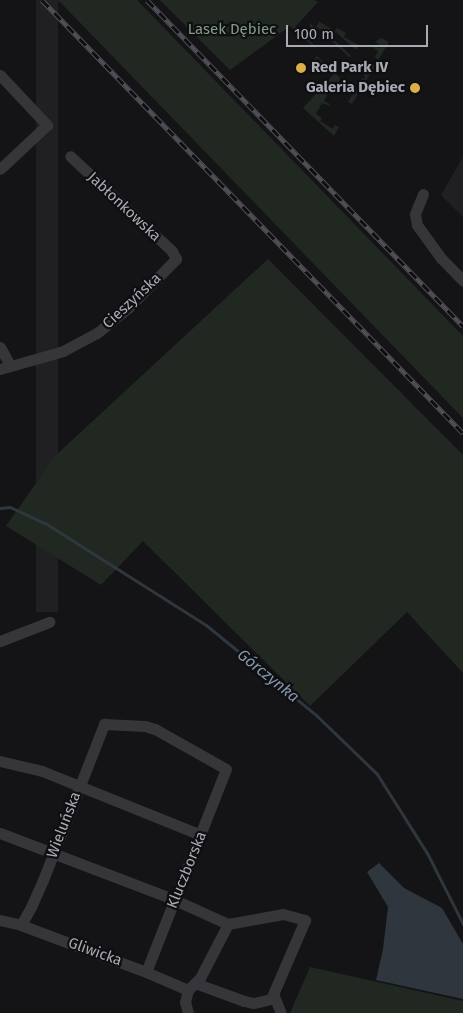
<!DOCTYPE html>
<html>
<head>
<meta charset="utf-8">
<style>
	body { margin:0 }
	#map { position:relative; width:463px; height:1013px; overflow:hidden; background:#141416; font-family:"Fira Sans",sans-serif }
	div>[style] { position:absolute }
	.built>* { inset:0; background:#202022; transform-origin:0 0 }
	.green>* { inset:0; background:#212822 }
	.water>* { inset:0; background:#2f363d }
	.stream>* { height:3px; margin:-1.5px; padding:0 1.5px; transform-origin:1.5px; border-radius:1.5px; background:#2f363d }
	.street>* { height:11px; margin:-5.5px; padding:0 5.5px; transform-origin:5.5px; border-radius:5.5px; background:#36363a }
	.rail>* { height:5px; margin-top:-2.5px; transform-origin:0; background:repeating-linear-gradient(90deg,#0f0f11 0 9px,#4f5055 0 18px); box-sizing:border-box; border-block:1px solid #4f5055 }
	.dots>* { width:14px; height:14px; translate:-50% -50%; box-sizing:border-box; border:2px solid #0f0f11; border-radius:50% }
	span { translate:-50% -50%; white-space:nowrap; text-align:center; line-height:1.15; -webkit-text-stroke:4.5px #0f0f11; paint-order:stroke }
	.park-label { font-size:15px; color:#819d84 }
	.poi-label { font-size:15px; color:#a8abb4; font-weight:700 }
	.left { translate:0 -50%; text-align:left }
	.right { translate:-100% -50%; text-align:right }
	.street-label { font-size:15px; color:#a8abb4 }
	.water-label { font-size:16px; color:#8296ab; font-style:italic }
	.scale { position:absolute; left:286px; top:25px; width:142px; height:22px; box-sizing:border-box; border:2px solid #a8abb4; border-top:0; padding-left:6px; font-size:15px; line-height:18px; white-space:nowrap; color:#a8abb4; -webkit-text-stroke:4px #0f0f11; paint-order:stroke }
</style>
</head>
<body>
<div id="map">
	<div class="built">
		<i style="left:36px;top:0;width:22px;height:612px"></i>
		<i style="clip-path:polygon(463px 157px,463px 217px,441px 195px)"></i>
	</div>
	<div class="green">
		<i style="clip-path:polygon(58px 0,137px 0,463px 336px,463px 418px)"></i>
		<i style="clip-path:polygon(160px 0,314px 0,318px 2px,295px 27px,316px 47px,315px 48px,290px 26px,230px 70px)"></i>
		<i style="clip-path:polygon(318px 21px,335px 31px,337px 28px,346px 33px,344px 37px,359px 45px,356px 50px,336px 32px,331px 37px,351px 56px,349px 57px,317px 27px,312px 32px,310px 30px,310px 23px,315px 28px,319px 23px)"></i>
		<i style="clip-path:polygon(381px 38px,389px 42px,352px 104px,348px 102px,355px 91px,349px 87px,356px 89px,362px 78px,365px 79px,364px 75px,377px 59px,375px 57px,378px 51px,372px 47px,373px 45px,380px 48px,381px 45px,375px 42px)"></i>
		<i style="clip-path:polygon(317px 56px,340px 78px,334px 91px,330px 89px,324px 101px,330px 104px,329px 106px,322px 103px,316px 114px,322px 118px,320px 121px,333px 129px,335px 125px,339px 127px,334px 136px,303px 108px,334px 74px,317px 58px,312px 63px,311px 62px)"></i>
		<i style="clip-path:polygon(268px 259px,463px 455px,463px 673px,407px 612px,310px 706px,143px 541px,101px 585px,6px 526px,55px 456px)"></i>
		<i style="clip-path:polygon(310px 967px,463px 1001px,463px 1013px,290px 1013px)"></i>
	</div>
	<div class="water">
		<i style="clip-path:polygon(379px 863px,404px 888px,442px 908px,463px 944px,463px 999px,376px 980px,383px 949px,388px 907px,367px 872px)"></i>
	</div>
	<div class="stream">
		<i style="left:0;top:508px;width:10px;rotate:-6deg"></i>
		<i style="left:10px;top:507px;width:38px;rotate:25deg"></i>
		<i style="left:45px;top:523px;width:191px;rotate:32.4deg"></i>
		<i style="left:206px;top:625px;width:142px;rotate:39.3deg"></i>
		<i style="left:316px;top:715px;width:85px;rotate:44deg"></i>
		<i style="left:377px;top:774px;width:93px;rotate:57.7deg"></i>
		<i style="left:427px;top:853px;width:80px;rotate:63.1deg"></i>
	</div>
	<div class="street">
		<i style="left:0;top:75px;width:69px;rotate:46.8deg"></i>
		<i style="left:47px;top:125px;width:64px;rotate:136.9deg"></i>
		<i style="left:423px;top:194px;width:22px;rotate:112deg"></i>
		<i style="left:415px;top:214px;width:11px;rotate:80deg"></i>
		<i style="left:417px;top:225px;width:41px;rotate:54deg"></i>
		<i style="left:441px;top:258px;width:32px;rotate:46deg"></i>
		<i style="left:0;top:347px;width:21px;rotate:61deg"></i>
		<i style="left:0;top:369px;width:66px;rotate:-15.9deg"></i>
		<i style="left:63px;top:351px;width:38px;rotate:-28deg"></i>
		<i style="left:97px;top:333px;width:40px;rotate:-39deg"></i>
		<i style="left:128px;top:308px;width:69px;rotate:-45.6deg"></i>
		<i style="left:176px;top:259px;width:9px;rotate:-117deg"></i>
		<i style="left:172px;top:251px;width:139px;rotate:-137deg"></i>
		<i style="left:0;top:641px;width:53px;rotate:-21.2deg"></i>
		<i style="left:0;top:761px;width:43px;rotate:13.4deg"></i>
		<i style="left:42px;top:771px;width:171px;rotate:21.9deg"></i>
		<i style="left:0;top:833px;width:187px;rotate:20.9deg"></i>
		<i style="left:175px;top:900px;width:58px;rotate:24.4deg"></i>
		<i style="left:0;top:920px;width:22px;rotate:13deg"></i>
		<i style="left:21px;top:925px;width:134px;rotate:20.6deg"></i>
		<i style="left:146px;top:972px;width:46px;rotate:23.2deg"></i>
		<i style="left:21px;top:925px;width:21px;rotate:-61deg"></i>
		<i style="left:31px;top:907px;width:30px;rotate:-66deg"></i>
		<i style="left:43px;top:880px;width:168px;rotate:-68.6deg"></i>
		<i style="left:104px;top:724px;width:41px;rotate:2.8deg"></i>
		<i style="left:145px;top:726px;width:10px;rotate:17deg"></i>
		<i style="left:155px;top:729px;width:81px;rotate:29.4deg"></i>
		<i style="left:226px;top:769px;width:218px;rotate:111.5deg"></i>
		<i style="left:188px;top:990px;width:17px;rotate:-45deg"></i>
		<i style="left:200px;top:978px;width:61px;rotate:-62.6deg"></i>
		<i style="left:228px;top:924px;width:56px;rotate:-10.3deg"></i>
		<i style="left:283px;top:914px;width:23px;rotate:15deg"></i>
		<i style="left:305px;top:920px;width:86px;rotate:113.3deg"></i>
		<i style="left:271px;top:999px;width:18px;rotate:167deg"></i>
		<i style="left:253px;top:1003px;width:9px;rotate:-167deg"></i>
		<i style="left:244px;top:1001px;width:52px;rotate:-159.8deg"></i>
		<i style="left:274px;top:996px;width:18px;rotate:68deg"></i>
		<i style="left:188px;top:1013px;width:11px;rotate:-105deg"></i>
		<i style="left:185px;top:1002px;width:12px;rotate:-76deg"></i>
	</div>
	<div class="rail">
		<i style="left:42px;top:0;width:604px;rotate:45.81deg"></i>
		<i style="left:147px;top:0;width:454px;rotate:45.9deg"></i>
	</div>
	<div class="dots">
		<i style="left:301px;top:68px;background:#dbb046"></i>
		<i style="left:415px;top:88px;background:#dbb046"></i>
	</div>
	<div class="park-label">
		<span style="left:232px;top:30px">Lasek Dębiec</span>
	</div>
	<div class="poi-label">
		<span class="left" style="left:311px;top:68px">Red Park IV</span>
		<span class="right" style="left:405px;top:88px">Galeria Dębiec</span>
	</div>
	<div class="street-label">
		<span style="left:124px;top:207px;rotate:43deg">Jabłonkowska</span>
		<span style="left:132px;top:301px;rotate:-43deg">Cieszyńska</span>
		<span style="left:64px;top:825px;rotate:-69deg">Wieluńska</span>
		<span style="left:187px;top:870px;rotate:-68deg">Kluczborska</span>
		<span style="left:95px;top:952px;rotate:20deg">Gliwicka</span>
	</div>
	<div class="water-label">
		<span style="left:268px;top:676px;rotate:39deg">Górczynka</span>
	</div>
	<div class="scale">100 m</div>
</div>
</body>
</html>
